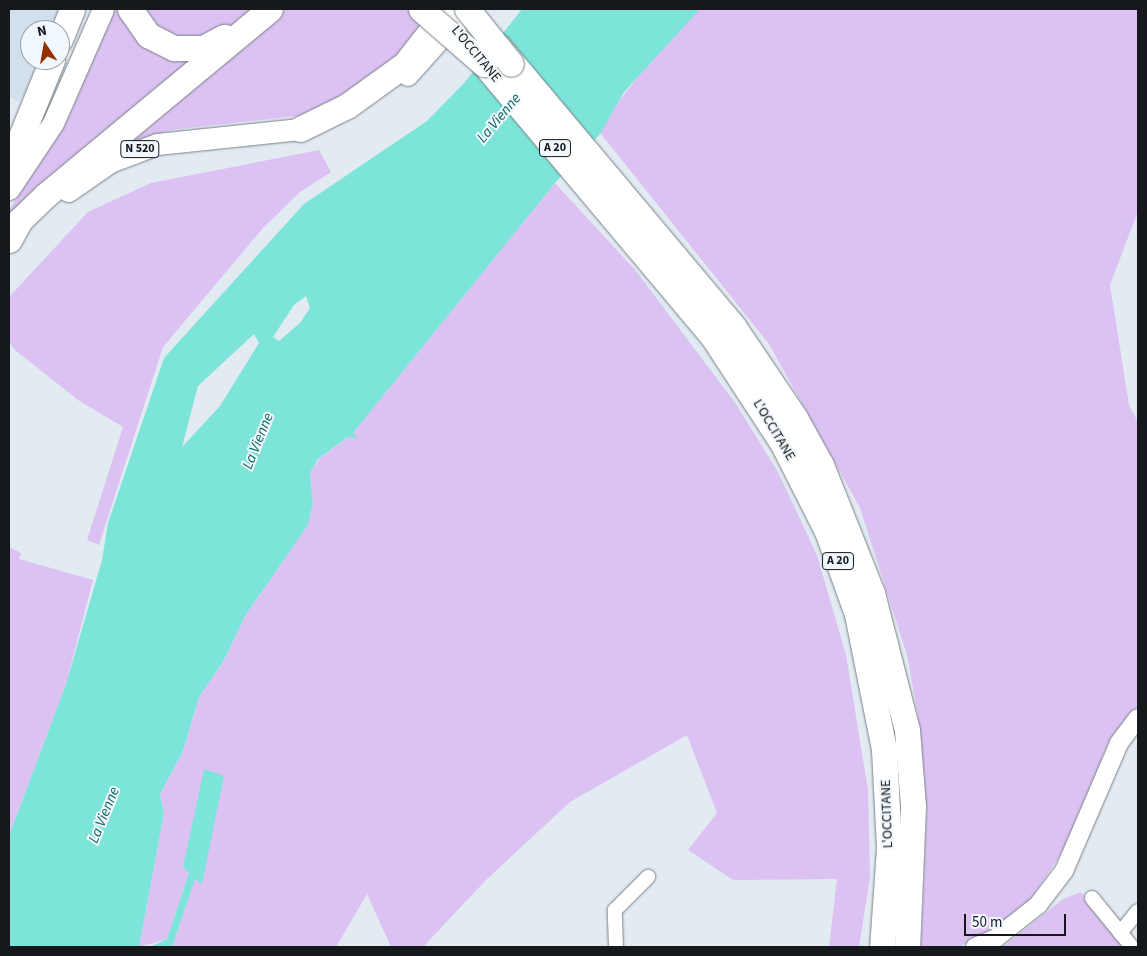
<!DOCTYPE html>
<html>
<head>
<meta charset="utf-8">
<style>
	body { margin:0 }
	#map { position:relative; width:1147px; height:956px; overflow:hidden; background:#e2eaf2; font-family:"Source Sans 3",sans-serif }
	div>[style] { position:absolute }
	.built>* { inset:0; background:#d2e0ed }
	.green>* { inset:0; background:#dcc2f3 }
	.water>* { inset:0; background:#7de4d9 }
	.roads { filter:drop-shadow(0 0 1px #798087) drop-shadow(0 0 1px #798087) }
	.minor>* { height:14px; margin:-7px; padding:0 7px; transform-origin:7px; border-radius:7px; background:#fff }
	.tertiary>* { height:18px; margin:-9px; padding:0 9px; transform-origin:9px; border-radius:9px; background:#fff }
	.secondary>* { height:20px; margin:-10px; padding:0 10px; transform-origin:10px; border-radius:10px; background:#fff }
	.primary>* { height:21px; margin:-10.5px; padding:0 10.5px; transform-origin:10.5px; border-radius:10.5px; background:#fff }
	.motorway>* { height:25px; margin:-12.5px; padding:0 12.5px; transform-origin:12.5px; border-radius:12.5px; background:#fff }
	.bridges { filter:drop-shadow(0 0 1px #798087) drop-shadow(0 0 1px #798087) }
	.motorway-bridge>* { height:25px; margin:-12.5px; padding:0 12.5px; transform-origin:12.5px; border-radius:12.5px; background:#fff }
	span { translate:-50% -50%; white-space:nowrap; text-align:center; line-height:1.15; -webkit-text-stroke:4px #f0f7fd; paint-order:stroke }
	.shield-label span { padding:1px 4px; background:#f0f7fd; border:1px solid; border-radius:4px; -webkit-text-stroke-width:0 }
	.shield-label { font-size:12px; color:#16191b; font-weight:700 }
	.street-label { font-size:14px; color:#16191b }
	.water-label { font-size:15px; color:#0a645e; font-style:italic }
	.frame { position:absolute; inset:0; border:10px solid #16191b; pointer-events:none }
	.north { position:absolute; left:20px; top:20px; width:50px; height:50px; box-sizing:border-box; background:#f0f7fd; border:1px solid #999ea3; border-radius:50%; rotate:348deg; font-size:14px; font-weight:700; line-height:20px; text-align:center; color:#16191b }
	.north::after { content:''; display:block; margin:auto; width:18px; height:22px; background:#942f00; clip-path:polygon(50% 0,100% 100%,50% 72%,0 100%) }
	.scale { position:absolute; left:964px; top:914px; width:102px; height:22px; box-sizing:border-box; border:2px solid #16191b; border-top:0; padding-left:6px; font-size:15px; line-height:18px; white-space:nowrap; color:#16191b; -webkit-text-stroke:4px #f0f7fd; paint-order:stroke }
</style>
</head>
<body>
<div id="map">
	<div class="built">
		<i style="clip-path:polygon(9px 9px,60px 9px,52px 30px,30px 30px,30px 60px,41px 60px,31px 89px,18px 102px,9px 96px)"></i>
	</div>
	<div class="green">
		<i style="clip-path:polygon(112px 9px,120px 9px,192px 59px,9px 224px,9px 210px,71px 112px)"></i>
		<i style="clip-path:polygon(136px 9px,252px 9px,221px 35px,175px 43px)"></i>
		<i style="clip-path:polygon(281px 9px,409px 9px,426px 25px,386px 70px,306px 115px,171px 130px,120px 146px)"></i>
		<i style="clip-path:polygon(691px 9px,1138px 9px,1138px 211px,1110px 285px,1129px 405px,1138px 422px,1138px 706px,1108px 743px,1073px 836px,1028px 903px,981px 937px,958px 947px,921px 947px,927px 810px,918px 715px,907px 655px,860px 508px,769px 344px,597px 129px)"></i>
		<i style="clip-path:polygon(319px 150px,331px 172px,300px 192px,263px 228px,163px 347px,99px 545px,87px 540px,123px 427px,78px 400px,15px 350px,9px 342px,9px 297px,88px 212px,151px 183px)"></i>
		<i style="clip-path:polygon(555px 183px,636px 271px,736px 404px,778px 472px,817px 555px,846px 655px,868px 790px,870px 877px,859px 947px,829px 947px,837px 879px,733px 880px,688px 850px,717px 813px,687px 735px,570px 802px,485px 881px,423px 947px,391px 947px,367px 894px,336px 947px,172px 947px,195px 878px,202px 884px,189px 873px,167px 939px,139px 947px,164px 813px,160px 794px,183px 751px,199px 697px,223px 662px,245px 616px,308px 525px,313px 503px,310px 473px,319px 459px,352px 434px)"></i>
		<i style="clip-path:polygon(9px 547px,21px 553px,19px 559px,93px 580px,66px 684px,9px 836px)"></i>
		<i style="clip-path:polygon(1081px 892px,1124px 947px,1003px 947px,1063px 899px)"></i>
	</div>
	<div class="water">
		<i style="clip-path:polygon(evenodd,522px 9px,700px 9px,624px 92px,600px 134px,555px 183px,353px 433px,358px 438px,348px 437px,318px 459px,310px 473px,313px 503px,308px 525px,245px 616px,223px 662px,199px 697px,183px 751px,160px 794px,164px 813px,139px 947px,9px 947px,9px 836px,66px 684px,102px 560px,108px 523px,164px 358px,304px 204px,427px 121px,465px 82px,522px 9px,306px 296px,310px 308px,300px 323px,279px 341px,273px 337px,294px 305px,306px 296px,522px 9px,254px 334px,259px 343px,220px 406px,182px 447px,198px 386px,254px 334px)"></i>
		<i style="clip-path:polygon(204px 769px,224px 776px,202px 884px,195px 879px,172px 947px,150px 947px,167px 939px,189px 873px,183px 867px)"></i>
	</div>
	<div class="roads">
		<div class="minor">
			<i style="left:1092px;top:898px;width:63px;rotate:50.8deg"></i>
			<i style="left:1120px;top:933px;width:28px;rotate:-51deg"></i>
			<i style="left:616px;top:947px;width:37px;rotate:-92deg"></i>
			<i style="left:615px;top:910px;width:47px;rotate:-45deg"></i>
		</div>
		<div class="tertiary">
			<i style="left:975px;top:947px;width:23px;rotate:-23deg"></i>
			<i style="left:996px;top:938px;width:53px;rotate:-38.2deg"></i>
			<i style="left:1038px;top:905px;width:43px;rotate:-52.6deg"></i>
			<i style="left:1064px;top:871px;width:139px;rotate:-66.7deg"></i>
			<i style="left:1119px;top:743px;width:31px;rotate:-53deg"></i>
		</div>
		<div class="secondary">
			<i style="left:408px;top:76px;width:90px;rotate:-48.2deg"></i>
		</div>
		<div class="primary">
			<i style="left:9px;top:189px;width:79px;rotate:-56.3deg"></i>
			<i style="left:53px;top:123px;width:124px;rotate:-66.3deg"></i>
			<i style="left:68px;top:191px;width:51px;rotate:-34.6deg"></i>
			<i style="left:110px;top:162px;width:50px;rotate:-21deg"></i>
			<i style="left:157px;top:144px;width:144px;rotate:-6deg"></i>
		</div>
		<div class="motorway">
			<i style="left:130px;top:9px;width:32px;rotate:55deg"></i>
			<i style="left:148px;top:35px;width:29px;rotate:27deg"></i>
			<i style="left:174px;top:48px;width:29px"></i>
			<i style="left:203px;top:48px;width:24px;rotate:-28deg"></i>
			<i style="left:60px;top:39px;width:32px;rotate:-68deg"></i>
			<i style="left:499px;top:47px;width:364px;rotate:50deg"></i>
			<i style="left:733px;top:326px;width:111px;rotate:56deg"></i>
			<i style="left:795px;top:418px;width:54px;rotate:61deg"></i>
			<i style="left:821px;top:465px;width:138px;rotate:68.3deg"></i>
			<i style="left:872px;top:593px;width:141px;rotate:75.7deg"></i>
			<i style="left:907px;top:730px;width:76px;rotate:85.5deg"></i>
			<i style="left:913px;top:806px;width:141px;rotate:92.4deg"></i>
			<i style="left:484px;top:64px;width:356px;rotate:50deg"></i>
			<i style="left:713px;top:337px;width:128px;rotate:56.8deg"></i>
			<i style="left:783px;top:444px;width:97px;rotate:63.2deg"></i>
			<i style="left:827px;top:531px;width:88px;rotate:70.1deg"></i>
			<i style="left:857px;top:614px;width:138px;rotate:78.7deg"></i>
			<i style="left:884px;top:749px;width:99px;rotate:87.1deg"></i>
			<i style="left:889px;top:848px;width:99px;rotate:94deg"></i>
			<i style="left:300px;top:129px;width:52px;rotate:-26.1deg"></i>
			<i style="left:347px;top:106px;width:72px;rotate:-35.9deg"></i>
			<i style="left:405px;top:64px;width:70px;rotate:-52deg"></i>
			<i style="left:9px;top:166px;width:114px;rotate:-67.9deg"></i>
			<i style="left:9px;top:240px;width:23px;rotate:-61deg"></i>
			<i style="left:20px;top:220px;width:36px;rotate:-44deg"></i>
			<i style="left:46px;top:195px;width:291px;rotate:-39.7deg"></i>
		</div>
	</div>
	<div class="bridges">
		<div class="motorway-bridge">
			<i style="left:421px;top:9px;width:84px;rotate:41.1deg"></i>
			<i style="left:467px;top:9px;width:70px;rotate:51.3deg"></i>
		</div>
	</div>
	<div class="shield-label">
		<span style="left:555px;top:148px">A 20</span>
		<span style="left:140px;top:149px">N 520</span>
		<span style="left:838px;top:561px">A 20</span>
	</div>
	<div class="street-label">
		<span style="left:476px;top:54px;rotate:50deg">L'OCCITANE</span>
		<span style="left:774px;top:430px;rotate:59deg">L'OCCITANE</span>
		<span style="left:887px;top:814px;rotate:-92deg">L'OCCITANE</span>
	</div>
	<div class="water-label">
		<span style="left:499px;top:118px;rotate:-50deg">La Vienne</span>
		<span style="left:258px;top:441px;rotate:-68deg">La Vienne</span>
		<span style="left:104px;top:815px;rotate:-68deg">La Vienne</span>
	</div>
	<div class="frame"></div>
	<div class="north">N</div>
	<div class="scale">50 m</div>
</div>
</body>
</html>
